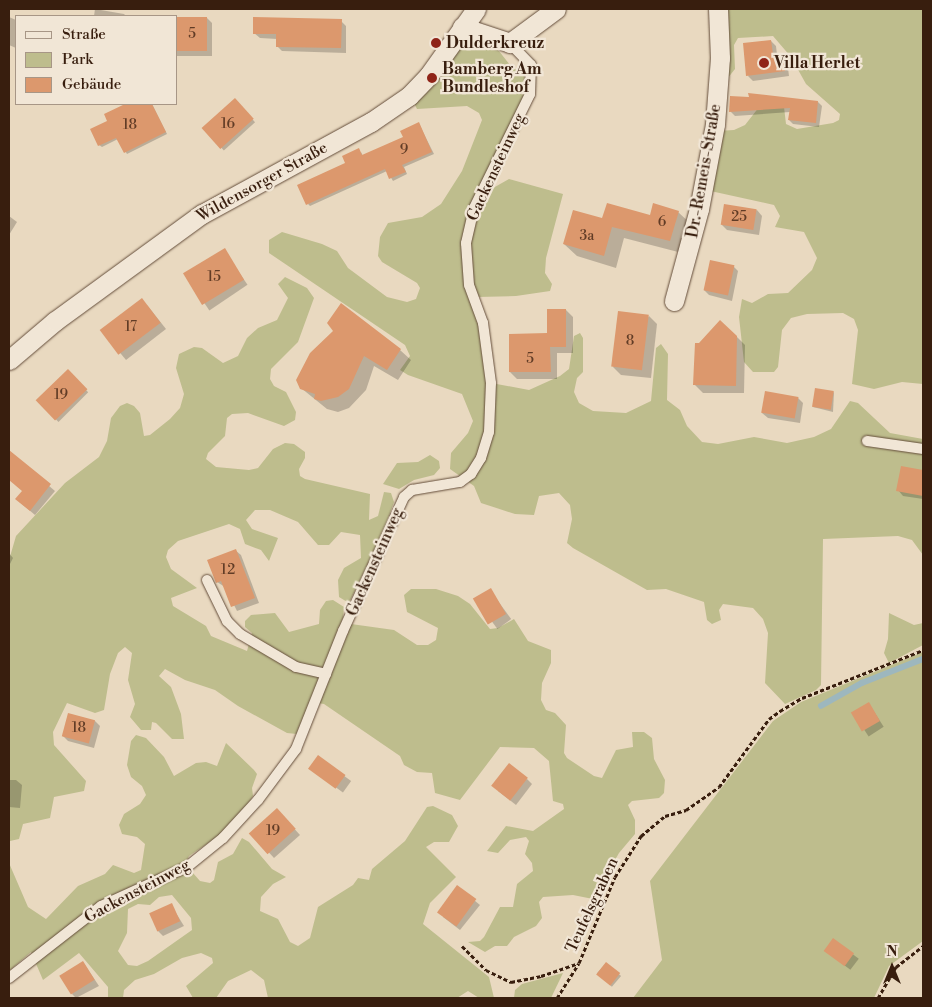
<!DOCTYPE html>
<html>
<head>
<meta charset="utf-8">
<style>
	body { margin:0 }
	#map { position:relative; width:932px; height:1007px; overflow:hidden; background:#e9d9c0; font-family:"Libre Bodoni",serif }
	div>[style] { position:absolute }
	.green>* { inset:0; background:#bebd8d }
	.shadow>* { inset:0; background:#0003; transform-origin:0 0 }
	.stream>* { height:5.5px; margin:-2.75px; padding:0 2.75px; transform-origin:2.75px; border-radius:2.75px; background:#9db7be }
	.building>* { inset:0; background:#dc986d; transform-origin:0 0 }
	.path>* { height:3px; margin-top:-1.5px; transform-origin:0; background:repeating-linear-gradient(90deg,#381e0e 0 4px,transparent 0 6.5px) }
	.roads { filter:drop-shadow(0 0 1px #644d3a) drop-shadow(0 0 1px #644d3a) }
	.lane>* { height:10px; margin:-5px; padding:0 5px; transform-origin:5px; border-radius:5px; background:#f1e6d6 }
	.street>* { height:19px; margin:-9.5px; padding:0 9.5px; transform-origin:9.5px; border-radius:9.5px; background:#f1e6d6 }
	.dots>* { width:14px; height:14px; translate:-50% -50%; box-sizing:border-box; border:2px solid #f1e6d6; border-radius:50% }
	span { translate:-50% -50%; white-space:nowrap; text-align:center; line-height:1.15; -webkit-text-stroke:4.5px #f1e6d6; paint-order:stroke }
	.number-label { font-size:14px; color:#613c26 }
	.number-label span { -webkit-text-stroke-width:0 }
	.poi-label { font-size:16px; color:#381e0e; font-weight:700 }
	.left { translate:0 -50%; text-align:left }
	.street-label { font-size:16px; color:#381e0e }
	.frame { position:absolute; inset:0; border:10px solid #381e0e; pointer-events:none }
	.legend { position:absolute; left:15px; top:15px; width:162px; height:90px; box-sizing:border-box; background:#f1e6d6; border:1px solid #a79686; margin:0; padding:6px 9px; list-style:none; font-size:15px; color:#381e0e }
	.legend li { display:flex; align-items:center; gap:10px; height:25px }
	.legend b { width:25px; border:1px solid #a79686 }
	.north { position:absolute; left:867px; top:942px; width:50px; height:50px; -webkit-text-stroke:4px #f1e6d6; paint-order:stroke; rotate:0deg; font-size:14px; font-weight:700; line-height:20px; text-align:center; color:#381e0e }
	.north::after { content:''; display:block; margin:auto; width:18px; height:22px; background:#381e0e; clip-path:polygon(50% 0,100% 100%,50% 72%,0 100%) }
</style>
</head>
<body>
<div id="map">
	<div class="green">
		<i style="clip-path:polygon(721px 9px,923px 9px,923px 384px,902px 382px,874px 389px,852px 384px,858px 330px,854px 319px,843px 313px,807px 314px,791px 318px,782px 330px,778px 367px,774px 372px,753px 372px,744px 362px,739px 317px,742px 299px,752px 303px,768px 294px,788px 293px,812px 270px,817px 258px,804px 232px,775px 227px,780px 216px,774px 205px,706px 190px,717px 131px,734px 130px,745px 125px,763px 102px,784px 107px,786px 124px,797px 129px,833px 123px,839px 120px,840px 114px,806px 84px,791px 57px,773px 36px,738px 38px,734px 45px,735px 69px,727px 79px)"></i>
		<i style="clip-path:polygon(479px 41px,495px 46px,510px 65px,524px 76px,527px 93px,486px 192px,509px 179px,563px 194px,546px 258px,545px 273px,552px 284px,550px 291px,516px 296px,477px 297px,486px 382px,529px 390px,560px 376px,569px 369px,574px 336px,580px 333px,583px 338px,583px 372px,577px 378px,574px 392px,579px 403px,593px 411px,626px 413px,651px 401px,656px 348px,661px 344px,668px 354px,667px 400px,680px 410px,687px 426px,702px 442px,718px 444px,754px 437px,787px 443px,814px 437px,831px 429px,850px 401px,858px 403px,890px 433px,923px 439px,923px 555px,912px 540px,898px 536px,823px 539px,821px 685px,816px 690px,785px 704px,765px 683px,768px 633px,763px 619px,753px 608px,723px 604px,719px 610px,721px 620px,712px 624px,707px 620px,704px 602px,666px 589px,647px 590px,573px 548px,567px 543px,572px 519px,570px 505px,559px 493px,539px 496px,534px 515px,515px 514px,481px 503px,474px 486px,450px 469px,451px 453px,468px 433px,473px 421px,462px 394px,408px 375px,400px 370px,410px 356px,405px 345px,269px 253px,269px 240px,282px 232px,322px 244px,337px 251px,348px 268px,387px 297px,407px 302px,416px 299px,420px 288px,417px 283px,382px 262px,378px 256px,380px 237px,388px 223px,422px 217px,441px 204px,462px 171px,482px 120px,479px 113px,467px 106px,417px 109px,413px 101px,463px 43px)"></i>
		<i style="clip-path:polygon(285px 277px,307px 288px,314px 298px,298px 342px,271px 369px,270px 379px,274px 386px,286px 392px,296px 412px,295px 420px,284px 426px,248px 413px,232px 414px,227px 418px,225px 436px,208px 453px,206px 459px,216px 467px,249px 470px,258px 468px,273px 449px,285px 443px,294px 444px,305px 452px,305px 458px,299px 469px,300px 476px,305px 479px,370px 494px,369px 520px,378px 516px,384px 492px,391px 493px,394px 502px,384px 530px,349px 603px,339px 597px,338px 580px,344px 568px,361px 558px,360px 535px,341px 532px,329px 545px,318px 545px,298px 522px,270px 510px,255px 510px,246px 520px,252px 529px,278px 538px,269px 561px,261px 550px,245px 544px,240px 529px,229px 524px,178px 541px,168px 550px,166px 557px,171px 569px,197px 588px,171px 598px,173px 606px,206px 626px,211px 636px,247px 651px,252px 633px,245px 627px,245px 621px,251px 615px,275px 613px,289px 632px,319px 624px,320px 610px,326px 601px,333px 600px,344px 607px,343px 618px,297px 734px,287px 733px,238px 706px,215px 690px,185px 680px,165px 669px,159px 676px,171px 687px,181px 714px,184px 739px,172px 739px,156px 723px,152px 722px,151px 730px,141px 730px,130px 717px,135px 704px,128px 680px,132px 653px,125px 647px,118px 653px,110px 674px,104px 710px,95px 713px,67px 703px,53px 732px,54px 745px,86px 781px,84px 791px,54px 797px,50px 818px,23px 824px,19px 839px,10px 841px,9px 560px,16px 536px,65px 483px,99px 457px,107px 441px,111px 418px,120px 406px,127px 403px,134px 406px,140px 413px,144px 436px,150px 435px,170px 419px,180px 408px,184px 394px,176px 368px,179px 354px,194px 347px,202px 348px,223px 363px,238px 356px,247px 338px,258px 328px,277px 320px,288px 298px,278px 284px)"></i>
		<i style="clip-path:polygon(430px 455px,439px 461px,440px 468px,434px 475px,414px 480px,399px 489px,383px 484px,397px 463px,418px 462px)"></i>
		<i style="clip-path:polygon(411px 589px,436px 589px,458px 596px,470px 604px,490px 629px,498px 628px,514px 619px,528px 641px,551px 650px,551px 663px,542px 683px,541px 700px,546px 710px,555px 713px,566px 725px,564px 753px,567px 758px,594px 776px,602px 778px,616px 750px,633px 747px,632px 732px,644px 732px,652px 738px,654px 759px,665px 780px,664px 793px,659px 798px,632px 801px,628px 805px,635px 820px,635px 834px,619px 853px,593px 899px,573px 895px,543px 897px,539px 902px,542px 918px,536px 926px,514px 937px,507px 946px,495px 946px,485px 952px,468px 942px,480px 941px,484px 937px,500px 907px,513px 907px,517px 884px,533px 871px,532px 863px,525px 854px,529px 841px,526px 837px,510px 840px,498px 853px,487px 851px,506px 826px,533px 831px,564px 809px,563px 804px,553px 801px,549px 761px,534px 748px,500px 747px,460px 800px,435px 793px,432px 773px,417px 772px,404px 765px,400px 756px,324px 704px,317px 703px,351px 624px,394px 630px,417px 645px,428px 645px,436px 640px,438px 628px,407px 612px,404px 595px)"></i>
		<i style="clip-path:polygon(889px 613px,914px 625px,923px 623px,923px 645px,889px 663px,884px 653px,888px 639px)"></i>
		<i style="clip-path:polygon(923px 652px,923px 941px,889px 966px,874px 998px,633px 998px,662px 960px,650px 881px,773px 721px,801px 702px)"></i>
		<i style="clip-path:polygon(evenodd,136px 735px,146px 738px,164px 757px,174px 776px,196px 763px,206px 762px,217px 766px,226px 743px,254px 770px,257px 774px,252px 788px,253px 796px,246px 807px,223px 833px,189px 856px,185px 864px,200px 881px,210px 883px,214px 880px,218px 862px,233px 854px,242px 838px,249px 842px,272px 869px,286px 877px,273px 884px,261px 897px,260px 911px,278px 919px,290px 942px,298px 946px,310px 938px,318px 907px,353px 885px,358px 878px,369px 880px,372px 869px,405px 841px,427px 807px,433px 806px,452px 815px,458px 826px,449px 842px,434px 842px,426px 847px,456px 877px,430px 903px,423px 924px,489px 977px,494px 998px,479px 998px,468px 991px,457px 998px,268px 998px,264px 980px,251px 970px,228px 981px,216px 998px,193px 998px,186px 986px,213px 963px,212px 958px,201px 953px,182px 958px,154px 974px,135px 980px,124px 990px,123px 998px,108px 998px,108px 987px,79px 953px,43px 980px,31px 952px,9px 971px,9px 863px,28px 907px,46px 919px,78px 886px,105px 874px,113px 865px,134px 873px,141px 870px,145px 844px,137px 837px,122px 834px,119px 825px,124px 814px,140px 804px,146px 795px,142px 786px,131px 777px,127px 765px,131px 741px,136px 735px,172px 895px,191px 918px,192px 930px,148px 961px,137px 966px,128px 965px,118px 951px,127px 933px,128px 909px,138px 904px,150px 905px,159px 897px,172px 895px)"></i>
		<i style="clip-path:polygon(563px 973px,551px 998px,514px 998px,515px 990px,522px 984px)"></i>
	</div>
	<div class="shadow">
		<i style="clip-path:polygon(95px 9px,124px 14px,126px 16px,94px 16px)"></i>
		<i style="clip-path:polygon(9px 17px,16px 20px,16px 48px,9px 45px)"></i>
		<i style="clip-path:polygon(176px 18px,207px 18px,212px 23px,212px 56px,176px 56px)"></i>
		<i style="clip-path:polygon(341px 21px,346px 26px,346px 53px,282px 51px,277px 46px,277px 39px,260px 38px,254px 33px)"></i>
		<i style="clip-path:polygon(771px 41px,776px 46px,777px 55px,782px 54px,787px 60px,789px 76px,753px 81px,748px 76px)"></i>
		<i style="clip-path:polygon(731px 98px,818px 102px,822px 106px,819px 127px,793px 124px,789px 120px,790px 112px,735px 116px,731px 112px)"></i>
		<i style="left:235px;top:100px;width:30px;height:42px;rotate:48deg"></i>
		<i style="clip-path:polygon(128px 104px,152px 104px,167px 134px,127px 154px,118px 139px,102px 147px,99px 145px,109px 121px,106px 115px)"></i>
		<i style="clip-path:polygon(419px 124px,434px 154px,404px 167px,407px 174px,393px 181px,387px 171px,310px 206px,308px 204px,361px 152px,363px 156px,404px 138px)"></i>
		<i style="clip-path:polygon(757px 210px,762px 216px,759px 235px,727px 230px,722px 225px)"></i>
		<i style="clip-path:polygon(678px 212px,691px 224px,682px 253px,624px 238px,616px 268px,577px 256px,564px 244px,603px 220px)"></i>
		<i style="clip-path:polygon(9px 216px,17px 222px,9px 235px)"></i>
		<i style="left:224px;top:250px;width:42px;height:46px;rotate:56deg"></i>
		<i style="clip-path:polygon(733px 266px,738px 271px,732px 301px,709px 295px,704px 290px)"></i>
		<i style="clip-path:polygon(147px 305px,166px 329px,126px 360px,102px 331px)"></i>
		<i style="clip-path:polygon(566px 310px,573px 317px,573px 353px,557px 353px,557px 379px,517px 379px,510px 372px,549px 335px)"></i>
		<i style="clip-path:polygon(649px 316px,657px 324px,651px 378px,621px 375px,613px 367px)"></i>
		<i style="clip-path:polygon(737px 337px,745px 345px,744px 393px,703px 393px,695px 385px)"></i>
		<i style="clip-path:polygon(400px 350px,411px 360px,398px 380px,374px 366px,366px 390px,349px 408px,338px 412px,327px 409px,301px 388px,311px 354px)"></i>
		<i style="left:67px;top:371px;width:30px;height:42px;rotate:45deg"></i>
		<i style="clip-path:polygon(834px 392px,833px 412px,813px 407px)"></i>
		<i style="clip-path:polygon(798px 398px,803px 403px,800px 423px,768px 418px,762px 413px)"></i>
		<i style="clip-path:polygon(14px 456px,55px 491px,35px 515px,22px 504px,23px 491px,9px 479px,9px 463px)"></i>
		<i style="clip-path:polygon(902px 467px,923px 471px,923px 499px,903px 496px,898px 490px)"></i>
		<i style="clip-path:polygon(235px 550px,241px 555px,259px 603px,237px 611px,225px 587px,217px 582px)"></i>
		<i style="clip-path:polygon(9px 553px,13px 558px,9px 566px)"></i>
		<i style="left:490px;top:590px;width:36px;height:17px;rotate:54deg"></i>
		<i style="left:869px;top:704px;width:27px;height:18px;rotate:57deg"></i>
		<i style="clip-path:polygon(69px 714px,95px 721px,100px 726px,94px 748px,68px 741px,63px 736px)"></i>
		<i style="left:318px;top:757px;width:41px;height:14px;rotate:36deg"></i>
		<i style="clip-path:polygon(527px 779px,532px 784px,516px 805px,498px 791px)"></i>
		<i style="clip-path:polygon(9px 780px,16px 780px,22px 785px,20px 808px,9px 807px)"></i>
		<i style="clip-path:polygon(282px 815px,300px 835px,274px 858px,251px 833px)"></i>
		<i style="clip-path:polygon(458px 887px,480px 905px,460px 930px,443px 917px)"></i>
		<i style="clip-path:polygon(171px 905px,184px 926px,163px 936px,158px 931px)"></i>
		<i style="left:834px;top:940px;width:31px;height:14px;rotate:37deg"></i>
		<i style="clip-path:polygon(83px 962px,99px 986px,76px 998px,72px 994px)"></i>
		<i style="left:606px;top:963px;width:20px;height:14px;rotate:41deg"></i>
	</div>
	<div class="stream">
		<i style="left:821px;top:706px;width:47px;rotate:-29.3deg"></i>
		<i style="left:862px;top:683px;width:66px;rotate:-21.5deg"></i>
	</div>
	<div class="building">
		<i style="left:176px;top:17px;width:31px;height:34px"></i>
		<i style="clip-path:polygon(253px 17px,342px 19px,341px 48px,276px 47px,276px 34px,253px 34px)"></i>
		<i style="clip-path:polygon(771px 40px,773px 54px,783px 53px,785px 71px,746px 76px,743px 43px)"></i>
		<i style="clip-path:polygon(748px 93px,818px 101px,816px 123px,788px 120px,790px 108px,729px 112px,730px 96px,749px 97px)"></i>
		<i style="left:235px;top:98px;width:28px;height:45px;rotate:48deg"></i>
		<i style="clip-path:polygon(125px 104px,152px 104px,166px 132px,124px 153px,116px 138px,98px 146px,90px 129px,107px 121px,104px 114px)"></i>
		<i style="clip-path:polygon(419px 122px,432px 152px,402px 165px,406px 172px,389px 179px,385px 169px,306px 205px,297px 185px,345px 163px,342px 156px,359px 148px,362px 155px,403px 137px,400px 131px)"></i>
		<i style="clip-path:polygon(607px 203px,650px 215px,653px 203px,679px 211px,670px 241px,612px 227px,604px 256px,563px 244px,573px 210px,602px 218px)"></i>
		<i style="left:724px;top:204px;width:33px;height:21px;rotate:9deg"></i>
		<i style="left:225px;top:248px;width:37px;height:49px;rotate:59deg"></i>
		<i style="left:710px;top:260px;width:25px;height:31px;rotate:12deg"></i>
		<i style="left:142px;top:298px;width:31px;height:53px;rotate:53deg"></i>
		<i style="clip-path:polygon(341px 303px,401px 349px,387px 370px,364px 356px,349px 389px,338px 397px,321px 401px,314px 399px,315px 394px,300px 389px,296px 380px,310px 353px,333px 331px,327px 323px)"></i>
		<i style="clip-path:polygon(547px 309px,566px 309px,566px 347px,550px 347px,551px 372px,509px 372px,509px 334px,547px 333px)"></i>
		<i style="left:618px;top:311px;width:31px;height:56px;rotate:7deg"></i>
		<i style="clip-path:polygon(720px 320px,737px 336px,736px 386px,693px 385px,695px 343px,699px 343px)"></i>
		<i style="left:68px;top:369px;width:28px;height:45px;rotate:46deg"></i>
		<i style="left:815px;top:388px;width:19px;height:19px;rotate:9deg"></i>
		<i style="left:765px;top:391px;width:34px;height:22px;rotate:10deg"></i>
		<i style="clip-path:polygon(9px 450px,51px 484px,30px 511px,15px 499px,22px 491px,9px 480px)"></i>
		<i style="clip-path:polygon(901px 466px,923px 470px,923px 496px,896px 491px)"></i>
		<i style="clip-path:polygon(236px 549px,255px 598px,231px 607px,221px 581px,216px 583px,207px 560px)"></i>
		<i style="left:491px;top:588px;width:30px;height:21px;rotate:60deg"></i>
		<i style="left:869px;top:702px;width:22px;height:21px;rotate:60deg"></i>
		<i style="left:68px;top:713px;width:28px;height:24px;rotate:15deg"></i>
		<i style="left:318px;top:755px;width:34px;height:17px;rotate:36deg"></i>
		<i style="left:509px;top:763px;width:24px;height:29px;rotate:38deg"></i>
		<i style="left:277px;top:808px;width:28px;height:38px;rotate:48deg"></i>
		<i style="left:457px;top:885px;width:24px;height:34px;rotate:36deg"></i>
		<i style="left:172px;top:903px;width:20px;height:25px;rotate:66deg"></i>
		<i style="left:833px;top:938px;width:26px;height:16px;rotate:36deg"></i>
		<i style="left:83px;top:961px;width:22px;height:28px;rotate:58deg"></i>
		<i style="left:606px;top:962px;width:18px;height:16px;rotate:38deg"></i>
	</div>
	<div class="path">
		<i style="left:462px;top:946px;width:34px;rotate:45deg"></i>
		<i style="left:486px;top:970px;width:28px;rotate:26deg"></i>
		<i style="left:511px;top:982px;width:31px;rotate:-11deg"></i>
		<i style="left:541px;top:976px;width:39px;rotate:-19deg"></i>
		<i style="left:557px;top:998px;width:41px;rotate:-57.8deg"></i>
		<i style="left:579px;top:963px;width:93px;rotate:-67.3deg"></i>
		<i style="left:615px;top:877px;width:49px;rotate:-57.6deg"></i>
		<i style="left:641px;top:836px;width:31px;rotate:-40deg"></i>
		<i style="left:665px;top:816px;width:22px;rotate:-16deg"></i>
		<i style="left:686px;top:810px;width:40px;rotate:-34.9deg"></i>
		<i style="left:719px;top:787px;width:84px;rotate:-53.7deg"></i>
		<i style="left:769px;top:719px;width:14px;rotate:-36deg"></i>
		<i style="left:780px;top:711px;width:26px;rotate:-31deg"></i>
		<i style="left:802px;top:698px;width:130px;rotate:-21.6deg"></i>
		<i style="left:878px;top:998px;width:36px;rotate:-60deg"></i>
		<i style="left:896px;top:967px;width:34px;rotate:-38deg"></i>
	</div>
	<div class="roads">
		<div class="lane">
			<i style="left:867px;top:441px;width:57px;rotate:8.1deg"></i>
			<i style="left:207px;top:580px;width:46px;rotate:64deg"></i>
			<i style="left:227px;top:621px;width:18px;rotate:45deg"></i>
			<i style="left:240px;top:634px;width:65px;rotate:30.5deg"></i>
			<i style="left:296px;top:667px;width:31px;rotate:13deg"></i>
			<i style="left:9px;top:978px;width:117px;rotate:-38deg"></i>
			<i style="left:101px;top:906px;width:94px;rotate:-24.4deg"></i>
			<i style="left:187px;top:867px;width:46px;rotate:-38.9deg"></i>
			<i style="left:223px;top:838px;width:52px;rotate:-47.4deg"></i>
			<i style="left:258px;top:800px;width:64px;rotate:-53.3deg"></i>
			<i style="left:296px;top:749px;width:127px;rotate:-68.3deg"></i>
			<i style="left:343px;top:631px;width:147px;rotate:-65.5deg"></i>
			<i style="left:404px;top:497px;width:11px;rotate:-41deg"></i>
			<i style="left:412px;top:490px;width:49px;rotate:-9.5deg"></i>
			<i style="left:460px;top:482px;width:14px;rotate:-36deg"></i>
			<i style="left:471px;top:474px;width:19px;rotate:-58deg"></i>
			<i style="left:481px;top:458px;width:27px;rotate:-73deg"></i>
			<i style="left:489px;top:432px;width:49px;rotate:-87.7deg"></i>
			<i style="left:491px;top:383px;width:61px;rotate:-97.6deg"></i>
			<i style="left:483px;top:323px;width:40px;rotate:-110.2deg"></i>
			<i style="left:469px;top:285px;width:42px;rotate:-94.1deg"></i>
			<i style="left:466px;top:243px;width:36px;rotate:-77deg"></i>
			<i style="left:474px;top:208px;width:127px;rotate:-63.8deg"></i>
			<i style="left:530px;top:94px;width:29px;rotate:-88deg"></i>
			<i style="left:531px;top:65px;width:30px;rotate:-134deg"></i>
		</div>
		<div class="street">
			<i style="left:462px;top:27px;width:51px;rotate:18.4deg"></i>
			<i style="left:510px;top:43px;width:57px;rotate:-36.5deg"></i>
			<i style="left:674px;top:301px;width:95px;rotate:-74.8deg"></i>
			<i style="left:699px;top:209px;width:86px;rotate:-79.3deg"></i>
			<i style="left:715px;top:124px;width:66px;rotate:-85.7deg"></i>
			<i style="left:720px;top:58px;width:49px;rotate:-92.3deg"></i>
			<i style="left:9px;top:360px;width:60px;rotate:-40.3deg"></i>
			<i style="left:55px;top:321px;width:182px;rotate:-36.1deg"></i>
			<i style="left:202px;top:214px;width:192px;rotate:-28.6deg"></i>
			<i style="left:371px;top:122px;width:46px;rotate:-34.4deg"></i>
			<i style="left:409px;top:96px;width:29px;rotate:-46deg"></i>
			<i style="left:429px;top:75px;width:81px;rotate:-54.5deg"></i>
		</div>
	</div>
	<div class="dots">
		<i style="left:436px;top:43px;background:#8f2418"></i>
		<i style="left:764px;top:63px;background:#8f2418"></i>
		<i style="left:432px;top:78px;background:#8f2418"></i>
	</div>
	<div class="number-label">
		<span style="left:192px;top:34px">5</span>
		<span style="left:228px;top:124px">16</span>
		<span style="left:130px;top:125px">18</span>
		<span style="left:404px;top:150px">9</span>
		<span style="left:739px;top:217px">25</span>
		<span style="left:662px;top:222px">6</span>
		<span style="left:587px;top:236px">3a</span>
		<span style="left:214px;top:277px">15</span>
		<span style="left:131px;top:327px">17</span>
		<span style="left:630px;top:341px">8</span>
		<span style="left:530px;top:359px">5</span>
		<span style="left:61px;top:395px">19</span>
		<span style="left:228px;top:570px">12</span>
		<span style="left:79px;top:728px">18</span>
		<span style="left:273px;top:831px">19</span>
	</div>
	<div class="poi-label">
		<span class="left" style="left:446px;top:43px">Dulderkreuz</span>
		<span class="left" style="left:774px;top:63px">Villa Herlet</span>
		<span class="left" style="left:442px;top:78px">Bamberg Am<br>Bundleshof</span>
	</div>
	<div class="street-label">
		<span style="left:496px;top:167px;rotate:-65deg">Gackensteinweg</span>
		<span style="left:704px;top:171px;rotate:-80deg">Dr.-Remeis-Straße</span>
		<span style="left:262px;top:182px;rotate:-29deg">Wildensorger Straße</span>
		<span style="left:375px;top:562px;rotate:-66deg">Gackensteinweg</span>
		<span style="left:137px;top:891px;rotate:-28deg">Gackensteinweg</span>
		<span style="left:592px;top:905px;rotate:-65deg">Teufelsgraben</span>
	</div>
	<div class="frame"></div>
	<ul class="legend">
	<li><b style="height:6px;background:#f1e6d6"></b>Straße</li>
	<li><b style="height:14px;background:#bebd8d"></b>Park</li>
	<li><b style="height:14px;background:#dc986d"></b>Gebäude</li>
	</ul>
	<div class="north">N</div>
</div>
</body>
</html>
